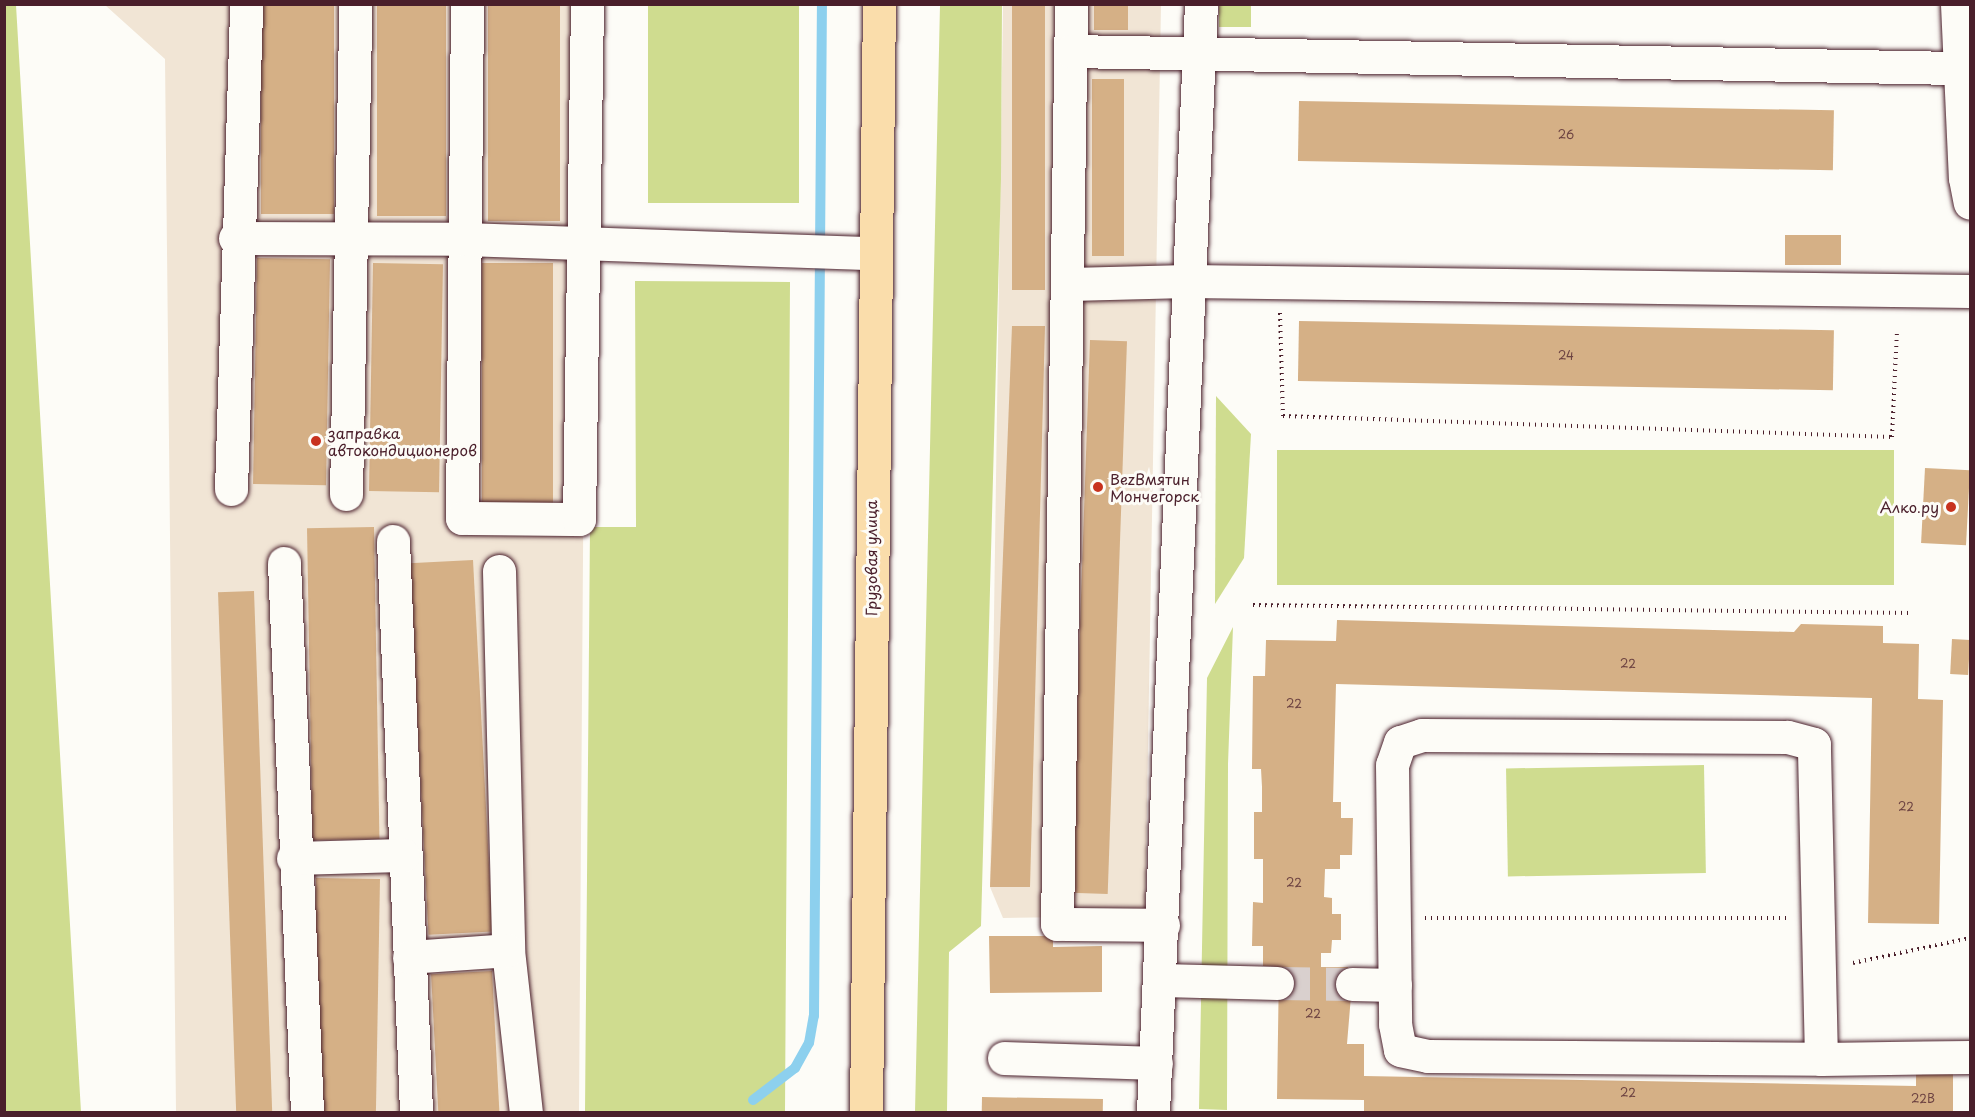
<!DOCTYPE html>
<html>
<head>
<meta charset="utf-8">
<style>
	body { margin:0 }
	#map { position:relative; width:1975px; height:1117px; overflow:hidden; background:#fdfcf7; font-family:"Playpen Sans",sans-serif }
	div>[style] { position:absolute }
	.built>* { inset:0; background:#f1e5d5 }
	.green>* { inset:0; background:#cfdc8f; transform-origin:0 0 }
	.stream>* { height:10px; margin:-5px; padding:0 5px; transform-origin:5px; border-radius:5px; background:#8dd0ee }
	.building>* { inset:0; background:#d5b086; transform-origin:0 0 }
	.minor-tunnel>* { height:33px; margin-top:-16.5px; transform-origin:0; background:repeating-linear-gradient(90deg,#d9d0ce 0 33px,transparent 0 49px) }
	.path>* { height:4px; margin-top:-2px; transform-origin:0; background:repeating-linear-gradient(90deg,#4a1f2b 0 1.5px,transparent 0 6px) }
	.roads { filter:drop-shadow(0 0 2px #4a1f2b) drop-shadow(0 0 2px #4a1f2b) }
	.minor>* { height:33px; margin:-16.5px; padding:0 16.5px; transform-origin:16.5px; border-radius:16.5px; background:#fdfcf7 }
	.major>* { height:33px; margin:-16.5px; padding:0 16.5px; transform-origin:16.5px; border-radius:16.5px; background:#faddab }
	.dots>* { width:16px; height:16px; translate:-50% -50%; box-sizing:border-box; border:3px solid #fdfcf7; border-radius:50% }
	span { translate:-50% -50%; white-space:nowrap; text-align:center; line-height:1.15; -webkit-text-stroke:6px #fdfcf7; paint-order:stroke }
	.number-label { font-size:12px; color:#6d4342 }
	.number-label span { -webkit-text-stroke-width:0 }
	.poi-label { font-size:15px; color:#4a1f2b }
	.left { translate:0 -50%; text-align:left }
	.right { translate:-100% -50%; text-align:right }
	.street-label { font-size:15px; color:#4a1f2b }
	.frame { position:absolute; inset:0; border:6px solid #4a1f2b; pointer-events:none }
</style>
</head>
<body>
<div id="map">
	<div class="built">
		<i style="clip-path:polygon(105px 5px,587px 5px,579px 1112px,176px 1112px,165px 59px)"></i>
		<i style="clip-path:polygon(1003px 5px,1161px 5px,1145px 916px,1003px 918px,990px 887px)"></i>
	</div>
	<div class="green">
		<i style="clip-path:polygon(16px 4px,16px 5px,81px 1112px,5px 1112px,4px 5px)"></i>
		<i style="left:648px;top:5px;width:151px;height:198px"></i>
		<i style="clip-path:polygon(940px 5px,1002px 5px,1001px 179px,981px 926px,949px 952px,947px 1112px,915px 1112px)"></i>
		<i style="left:1219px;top:5px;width:32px;height:22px"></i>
		<i style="clip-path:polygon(635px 281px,790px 282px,785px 1112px,585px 1112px,590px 527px,636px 527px)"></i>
		<i style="clip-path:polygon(1216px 396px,1251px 434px,1244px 558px,1215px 604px)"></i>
		<i style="left:1277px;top:450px;width:617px;height:135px"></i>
		<i style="clip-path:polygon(1233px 627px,1228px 764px,1227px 1110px,1199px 1109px,1207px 678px)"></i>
		<i style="left:1704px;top:765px;width:108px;height:198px;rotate:89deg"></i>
	</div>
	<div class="stream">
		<i style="left:753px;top:1100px;width:53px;rotate:-37.3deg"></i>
		<i style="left:795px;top:1068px;width:29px;rotate:-61deg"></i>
		<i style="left:809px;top:1043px;width:27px;rotate:-80deg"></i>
		<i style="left:814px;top:1016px;width:1012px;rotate:-89.55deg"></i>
	</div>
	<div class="building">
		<i style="left:261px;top:4px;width:73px;height:210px"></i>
		<i style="left:377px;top:4px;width:69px;height:212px"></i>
		<i style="left:488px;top:4px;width:72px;height:217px"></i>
		<i style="left:1012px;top:4px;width:33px;height:286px"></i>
		<i style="left:1094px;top:4px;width:34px;height:26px"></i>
		<i style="left:1092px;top:79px;width:32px;height:177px"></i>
		<i style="left:1299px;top:101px;width:535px;height:60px;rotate:1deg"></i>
		<i style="left:1785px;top:235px;width:56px;height:30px"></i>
		<i style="left:257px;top:258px;width:73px;height:226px;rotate:1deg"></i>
		<i style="left:373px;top:263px;width:70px;height:228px;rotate:1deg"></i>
		<i style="left:482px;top:263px;width:71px;height:248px"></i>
		<i style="left:1299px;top:321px;width:535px;height:60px;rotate:1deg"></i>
		<i style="clip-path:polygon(1012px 326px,1045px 326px,1030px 887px,990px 887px)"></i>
		<i style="left:1090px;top:340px;width:37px;height:553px;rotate:2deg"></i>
		<i style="left:1925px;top:468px;width:45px;height:75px;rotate:3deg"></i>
		<i style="left:374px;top:527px;width:312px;height:67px;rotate:89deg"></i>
		<i style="left:473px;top:560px;width:372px;height:64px;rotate:87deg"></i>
		<i style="left:254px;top:591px;width:521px;height:36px;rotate:88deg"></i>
		<i style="clip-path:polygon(1337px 620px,1794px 632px,1801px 624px,1883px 626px,1883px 643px,1919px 644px,1918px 699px,1943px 700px,1939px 924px,1868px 923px,1872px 698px,1336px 684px,1333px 802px,1341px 802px,1341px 818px,1353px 818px,1352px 855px,1340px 855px,1340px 869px,1325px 869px,1324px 897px,1332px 898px,1332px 914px,1341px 914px,1341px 940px,1332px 940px,1331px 953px,1321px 953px,1321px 967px,1348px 967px,1352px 984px,1347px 1044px,1364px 1044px,1364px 1076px,1916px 1086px,1916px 1072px,1953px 1072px,1953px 1112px,1364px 1112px,1364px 1100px,1277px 1099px,1279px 967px,1263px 966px,1263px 946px,1252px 946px,1253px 902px,1263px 903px,1263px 859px,1254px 859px,1254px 812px,1262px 812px,1262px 787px,1261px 769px,1252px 769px,1253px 676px,1265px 676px,1266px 640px,1336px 641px)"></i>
		<i style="left:1952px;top:639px;width:18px;height:35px;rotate:3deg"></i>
		<i style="left:316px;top:878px;width:64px;height:234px;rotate:1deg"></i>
		<i style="clip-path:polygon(989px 936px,1053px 936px,1053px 947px,1102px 946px,1102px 992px,990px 993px)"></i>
		<i style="left:492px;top:971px;width:141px;height:61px;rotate:87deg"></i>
		<i style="left:982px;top:1097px;width:121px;height:15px;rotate:1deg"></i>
	</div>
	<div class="minor-tunnel">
		<i style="left:1277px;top:983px;width:75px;rotate:0.8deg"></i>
	</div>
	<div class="path">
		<i style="left:1280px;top:313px;width:103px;rotate:88.3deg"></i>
		<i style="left:1283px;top:416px;width:609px;rotate:1.97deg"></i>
		<i style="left:1892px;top:437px;width:108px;rotate:-87.3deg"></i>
		<i style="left:1253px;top:605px;width:659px;rotate:0.7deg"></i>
		<i style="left:1425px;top:918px;width:362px"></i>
		<i style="left:1853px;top:963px;width:120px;rotate:-12.1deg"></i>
	</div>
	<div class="roads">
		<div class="minor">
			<i style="left:467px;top:4px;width:514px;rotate:90.56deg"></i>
			<i style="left:462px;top:518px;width:117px;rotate:0.5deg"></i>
			<i style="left:579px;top:519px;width:515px;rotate:-89.11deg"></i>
			<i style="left:1071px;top:4px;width:920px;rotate:90.87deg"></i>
			<i style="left:1057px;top:924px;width:106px;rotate:0.5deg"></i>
			<i style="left:1957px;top:4px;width:174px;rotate:87.4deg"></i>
			<i style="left:1965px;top:178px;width:25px;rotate:79deg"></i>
			<i style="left:1071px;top:51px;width:888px;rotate:1.1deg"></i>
			<i style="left:235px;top:238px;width:230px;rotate:0.2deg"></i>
			<i style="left:465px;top:239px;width:408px;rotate:2deg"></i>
			<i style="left:1070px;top:284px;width:117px;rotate:-1.5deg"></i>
			<i style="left:1187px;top:281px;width:783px;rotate:0.73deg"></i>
			<i style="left:231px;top:489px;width:485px;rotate:-88.2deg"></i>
			<i style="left:346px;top:494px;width:490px;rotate:-88.9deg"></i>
			<i style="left:393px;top:541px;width:571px;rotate:87.69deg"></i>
			<i style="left:284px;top:563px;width:549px;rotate:87.6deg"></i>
			<i style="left:499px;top:571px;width:379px;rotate:88.6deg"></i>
			<i style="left:508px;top:950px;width:163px;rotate:83.7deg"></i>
			<i style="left:293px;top:858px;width:110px;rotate:-1.6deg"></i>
			<i style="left:409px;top:957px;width:99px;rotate:-4deg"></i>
			<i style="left:1162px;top:980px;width:115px;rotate:1.5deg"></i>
			<i style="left:1352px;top:984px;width:43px;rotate:1.3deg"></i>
			<i style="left:1004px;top:1058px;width:152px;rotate:1.9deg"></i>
			<i style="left:1821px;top:1059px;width:315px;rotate:-91.3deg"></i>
			<i style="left:1814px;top:744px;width:28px;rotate:-165deg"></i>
			<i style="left:1787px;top:737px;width:365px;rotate:-179.7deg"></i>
			<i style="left:1422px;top:735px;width:23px;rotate:162deg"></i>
			<i style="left:1400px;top:742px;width:24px;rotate:109deg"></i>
			<i style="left:1392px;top:765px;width:259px;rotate:89.3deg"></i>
			<i style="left:1395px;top:1024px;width:26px;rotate:79deg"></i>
			<i style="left:1400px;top:1050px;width:29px;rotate:12deg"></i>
			<i style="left:1428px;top:1056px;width:393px;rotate:0.4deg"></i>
			<i style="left:1821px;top:1059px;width:149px;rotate:-0.8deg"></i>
			<i style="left:1153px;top:1112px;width:1109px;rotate:-87.52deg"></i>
		</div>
		<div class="major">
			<i style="left:866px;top:1112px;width:1108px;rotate:-89.33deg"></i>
		</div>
	</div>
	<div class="dots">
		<i style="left:316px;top:441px;background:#c8321e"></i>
		<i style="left:1098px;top:487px;background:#c8321e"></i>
		<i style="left:1951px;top:507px;background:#c8321e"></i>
	</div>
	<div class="number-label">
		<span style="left:1566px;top:135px">26</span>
		<span style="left:1566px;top:356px">24</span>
		<span style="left:1628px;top:664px">22</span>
		<span style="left:1294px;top:704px">22</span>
		<span style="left:1906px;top:807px">22</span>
		<span style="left:1294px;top:883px">22</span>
		<span style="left:1313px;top:1014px">22</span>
		<span style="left:1628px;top:1093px">22</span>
		<span style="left:1923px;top:1099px">22В</span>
	</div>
	<div class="poi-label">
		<span class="left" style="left:328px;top:441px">заправка<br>автокондиционеров</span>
		<span class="left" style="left:1110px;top:487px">BezВмятин<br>Мончегорск</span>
		<span class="right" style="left:1939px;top:507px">Алко.ру</span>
	</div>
	<div class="street-label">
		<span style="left:871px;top:558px;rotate:-90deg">Грузовая улица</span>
	</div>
	<div class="frame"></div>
</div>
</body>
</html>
